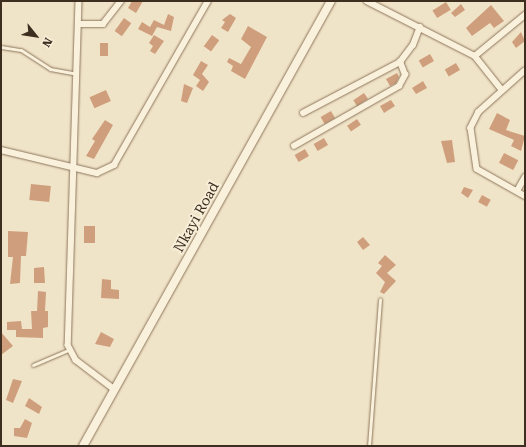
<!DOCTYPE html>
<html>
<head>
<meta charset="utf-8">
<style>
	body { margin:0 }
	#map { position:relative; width:526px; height:447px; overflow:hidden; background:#f0e4c8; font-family:"Roboto Serif",serif }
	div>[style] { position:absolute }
	.building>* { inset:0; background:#cf9f7d; transform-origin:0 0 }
	.roads { filter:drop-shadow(0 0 1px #8d765c) drop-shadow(0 0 1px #8d765c) }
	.service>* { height:3px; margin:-1.5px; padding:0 1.5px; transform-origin:1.5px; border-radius:1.5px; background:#faf1dc }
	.minor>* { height:5.5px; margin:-2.75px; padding:0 2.75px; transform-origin:2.75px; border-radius:2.75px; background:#faf1dc }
	.secondary>* { height:8px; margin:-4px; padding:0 4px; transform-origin:4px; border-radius:4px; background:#faf1dc }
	span { translate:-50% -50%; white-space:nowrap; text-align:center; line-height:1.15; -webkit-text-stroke:4px #f7eed8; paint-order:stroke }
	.street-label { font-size:14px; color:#3d2e20 }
	.frame { position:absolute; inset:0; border:2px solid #3d2e20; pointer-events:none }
	.north { position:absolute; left:16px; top:16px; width:40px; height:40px; -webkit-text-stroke:3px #f7eed8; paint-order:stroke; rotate:120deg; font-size:11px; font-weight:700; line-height:16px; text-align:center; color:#3d2e20 }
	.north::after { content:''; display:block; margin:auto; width:14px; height:18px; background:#3d2e20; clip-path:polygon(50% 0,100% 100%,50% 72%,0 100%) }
</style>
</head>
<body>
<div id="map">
	<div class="building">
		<i style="clip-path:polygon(132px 1px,143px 1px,136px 13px,128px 8px)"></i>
		<i style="left:446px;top:2px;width:9px;height:16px;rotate:58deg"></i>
		<i style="clip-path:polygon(461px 4px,465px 10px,455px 17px,451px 13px)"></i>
		<i style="clip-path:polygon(491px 5px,504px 21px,494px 28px,490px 23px,472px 36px,466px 28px)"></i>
		<i style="clip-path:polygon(168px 14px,174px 17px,171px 31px,157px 27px,152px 36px,138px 29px,142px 22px,150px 27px,154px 20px,164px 25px)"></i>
		<i style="clip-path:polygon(230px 14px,236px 18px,228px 32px,221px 28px,225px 22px,222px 20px)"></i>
		<i style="left:124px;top:18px;width:9px;height:16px;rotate:36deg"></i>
		<i style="clip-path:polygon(248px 26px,267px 37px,245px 79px,231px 71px,233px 66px,227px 62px,229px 58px,241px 64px,251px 47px,241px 39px)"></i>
		<i style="clip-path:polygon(521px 32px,525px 41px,516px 48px,512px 42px)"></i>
		<i style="clip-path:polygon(154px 35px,164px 41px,155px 54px,150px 51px,153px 46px,149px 43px)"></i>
		<i style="left:212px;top:35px;width:9px;height:14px;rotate:36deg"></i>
		<i style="left:100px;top:43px;width:8px;height:13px"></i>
		<i style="left:430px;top:54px;width:8px;height:13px;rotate:60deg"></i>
		<i style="clip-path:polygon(201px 61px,208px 65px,202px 74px,209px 82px,203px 91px,196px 86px,200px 80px,193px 75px)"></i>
		<i style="left:456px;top:63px;width:8px;height:13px;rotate:60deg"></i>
		<i style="clip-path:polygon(397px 73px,399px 77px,396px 83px,390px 86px,386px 79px)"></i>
		<i style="clip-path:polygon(423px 81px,427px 88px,416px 94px,412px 88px)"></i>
		<i style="clip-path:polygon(184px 84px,193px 88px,187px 103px,181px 101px)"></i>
		<i style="left:106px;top:90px;width:12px;height:18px;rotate:66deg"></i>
		<i style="left:364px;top:93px;width:7px;height:13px;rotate:56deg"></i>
		<i style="clip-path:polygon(391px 100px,395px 106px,384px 113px,380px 106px)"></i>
		<i style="left:331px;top:111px;width:8px;height:12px;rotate:60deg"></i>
		<i style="clip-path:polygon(497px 113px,510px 120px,506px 130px,525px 136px,521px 151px,511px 146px,514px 140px,489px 129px)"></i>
		<i style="left:357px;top:119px;width:7px;height:12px;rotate:56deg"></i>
		<i style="clip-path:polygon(105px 120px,113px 125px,94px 159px,86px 156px,95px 141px,92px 139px)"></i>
		<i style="left:324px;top:138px;width:8px;height:12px;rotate:60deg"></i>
		<i style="clip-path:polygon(452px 140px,455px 162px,447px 163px,441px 141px)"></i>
		<i style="left:305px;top:149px;width:8px;height:12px;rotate:60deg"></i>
		<i style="left:504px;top:153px;width:16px;height:11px;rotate:27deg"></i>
		<i style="left:31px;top:184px;width:20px;height:16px;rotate:6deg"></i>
		<i style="clip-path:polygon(464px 187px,473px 190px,468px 198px,461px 193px)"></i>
		<i style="left:482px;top:195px;width:10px;height:8px;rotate:29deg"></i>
		<i style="left:84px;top:226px;width:11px;height:17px"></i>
		<i style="clip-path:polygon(8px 231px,28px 232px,26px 256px,21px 256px,20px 283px,10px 284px,13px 257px,8px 257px)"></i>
		<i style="clip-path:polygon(363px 237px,370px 245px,363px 250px,357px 242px)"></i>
		<i style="clip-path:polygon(385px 255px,396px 265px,387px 273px,396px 281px,384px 294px,380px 292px,385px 282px,376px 273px,382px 266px,378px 263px)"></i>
		<i style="clip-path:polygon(44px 267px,45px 283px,34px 283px,34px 268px)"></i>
		<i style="clip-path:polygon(102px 279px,111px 280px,111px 289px,119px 290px,119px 299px,101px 298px)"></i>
		<i style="clip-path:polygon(38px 291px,46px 292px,45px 311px,48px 311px,48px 327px,43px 328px,43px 338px,16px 337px,16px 330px,7px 330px,7px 322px,21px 321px,22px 329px,32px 329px,31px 311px,37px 311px)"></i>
		<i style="clip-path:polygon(1px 332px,13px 346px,1px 355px)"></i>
		<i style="clip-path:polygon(101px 332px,114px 339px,110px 347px,95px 344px)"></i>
		<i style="clip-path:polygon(13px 379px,22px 381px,13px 403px,6px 400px)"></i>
		<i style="clip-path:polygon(29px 398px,42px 407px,39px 414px,25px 406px)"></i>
		<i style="clip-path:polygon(25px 419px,32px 423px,27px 438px,14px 436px,14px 428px,20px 428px)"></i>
	</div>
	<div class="roads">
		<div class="service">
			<i style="left:1px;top:47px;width:20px;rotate:9deg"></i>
			<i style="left:21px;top:50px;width:35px;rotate:33deg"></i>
			<i style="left:50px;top:69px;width:27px;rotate:10deg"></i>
			<i style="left:33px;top:365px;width:39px;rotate:-23deg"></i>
			<i style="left:369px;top:446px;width:147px;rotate:-85.7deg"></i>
		</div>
		<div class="minor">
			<i style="left:79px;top:1px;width:344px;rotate:91.8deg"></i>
			<i style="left:68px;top:345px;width:17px;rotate:62deg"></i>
			<i style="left:76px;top:360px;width:48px;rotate:37.3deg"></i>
			<i style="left:367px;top:1px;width:121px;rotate:27deg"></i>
			<i style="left:475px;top:56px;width:43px;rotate:51.5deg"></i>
			<i style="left:79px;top:24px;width:24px"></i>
			<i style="left:103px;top:24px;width:29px;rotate:-52deg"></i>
			<i style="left:475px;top:56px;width:65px;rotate:-39.4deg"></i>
			<i style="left:525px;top:71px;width:62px;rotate:138.3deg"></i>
			<i style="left:479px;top:112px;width:18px;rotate:117deg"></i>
			<i style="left:471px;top:128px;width:41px;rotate:81.7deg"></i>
			<i style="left:477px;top:169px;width:55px;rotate:29.4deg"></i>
			<i style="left:303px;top:113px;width:110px;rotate:-27.7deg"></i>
			<i style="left:400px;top:62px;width:21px;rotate:-53deg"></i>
			<i style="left:413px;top:45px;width:19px;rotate:-69deg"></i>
			<i style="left:294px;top:146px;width:121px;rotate:-29.7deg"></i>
			<i style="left:399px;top:86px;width:13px;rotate:-61deg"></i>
			<i style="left:405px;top:75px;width:14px;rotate:-111deg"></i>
			<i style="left:1px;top:150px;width:99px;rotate:13.5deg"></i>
			<i style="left:97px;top:173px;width:19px;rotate:-25deg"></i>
			<i style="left:114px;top:165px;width:189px;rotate:-60.2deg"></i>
			<i style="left:517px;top:191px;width:16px;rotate:-60deg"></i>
		</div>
		<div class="secondary">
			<i style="left:83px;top:446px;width:509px;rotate:-60.87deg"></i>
		</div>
	</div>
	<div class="street-label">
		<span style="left:196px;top:217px;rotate:-61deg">Nkayi Road</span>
	</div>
	<div class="frame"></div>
	<div class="north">N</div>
</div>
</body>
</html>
